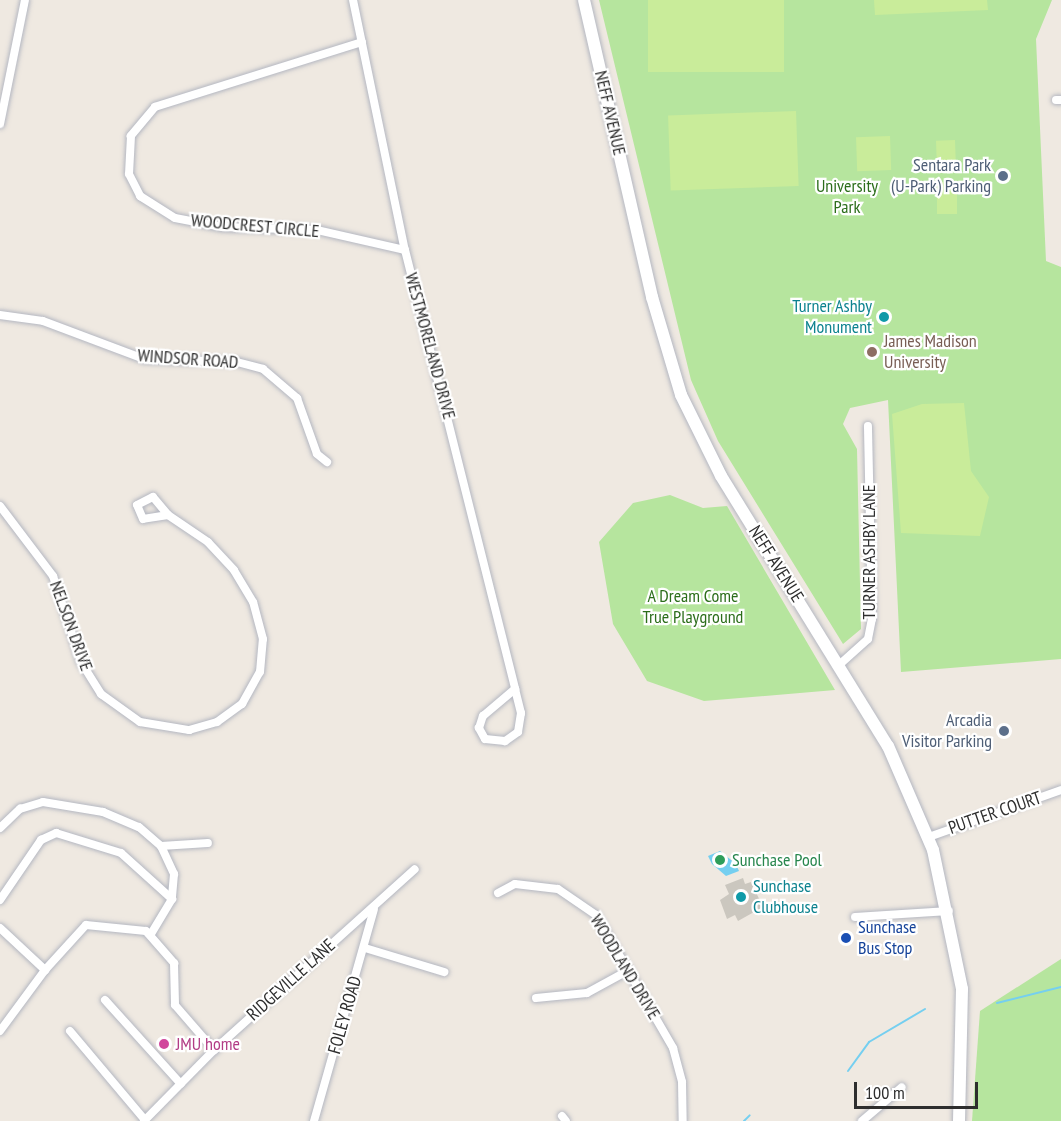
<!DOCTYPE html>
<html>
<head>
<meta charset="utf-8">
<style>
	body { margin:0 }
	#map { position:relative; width:1061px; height:1121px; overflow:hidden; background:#efe9e1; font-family:"PT Sans Narrow",sans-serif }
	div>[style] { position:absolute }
	.green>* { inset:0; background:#b6e59e }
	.pitch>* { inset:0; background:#c9ec9a; transform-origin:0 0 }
	.water>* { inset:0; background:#75cff0 }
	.stream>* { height:2px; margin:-1px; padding:0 1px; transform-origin:1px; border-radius:1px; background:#75cff0 }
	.building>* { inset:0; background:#cbc7bf }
	.roads { filter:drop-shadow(0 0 2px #b4b7c1) drop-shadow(0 0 2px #b4b7c1) }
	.minor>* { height:8px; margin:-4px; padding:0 4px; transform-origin:4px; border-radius:4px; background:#fff }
	.secondary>* { height:12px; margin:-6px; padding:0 6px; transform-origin:6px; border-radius:6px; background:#fff }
	.dots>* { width:16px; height:16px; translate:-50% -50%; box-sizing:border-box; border:3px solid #fff; border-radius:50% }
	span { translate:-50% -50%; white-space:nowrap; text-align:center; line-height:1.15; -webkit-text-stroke:4.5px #fff; paint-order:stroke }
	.street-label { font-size:18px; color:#2e2e2e }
	.service-label { font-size:18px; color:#4e5e75 }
	.right { translate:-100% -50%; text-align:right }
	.park-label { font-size:18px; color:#2c6e1b }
	.culture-label { font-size:18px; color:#0d838f }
	.left { translate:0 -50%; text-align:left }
	.education-label { font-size:18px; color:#785e54 }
	.leisure-label { font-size:18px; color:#27864d }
	.transit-label { font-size:18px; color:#164399 }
	.hotel-label { font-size:18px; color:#b23c85 }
	.scale { position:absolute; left:854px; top:1082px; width:124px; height:27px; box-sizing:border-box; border:3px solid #2e2e2e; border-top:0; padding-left:8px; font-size:18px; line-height:21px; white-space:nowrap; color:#2e2e2e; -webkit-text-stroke:4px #fff; paint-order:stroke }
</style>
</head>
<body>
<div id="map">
	<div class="green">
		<i style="clip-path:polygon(599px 0,1052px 0,1036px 39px,1046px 261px,1061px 267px,1061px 659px,901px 672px,888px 400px,850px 408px,843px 424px,857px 449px,861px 629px,843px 644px,718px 441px,691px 380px)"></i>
		<i style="clip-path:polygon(670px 495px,703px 508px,727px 506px,835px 690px,704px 701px,647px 681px,613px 624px,599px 542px,633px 503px)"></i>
		<i style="clip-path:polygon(1061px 959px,1061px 1121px,972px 1121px,980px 1011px)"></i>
	</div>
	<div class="pitch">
		<i style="left:648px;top:0;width:136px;height:72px"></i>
		<i style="clip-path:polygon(874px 0,987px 0,988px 10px,875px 15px)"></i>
		<i style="left:796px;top:111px;width:75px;height:128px;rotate:88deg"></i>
		<i style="left:890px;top:136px;width:34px;height:34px;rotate:88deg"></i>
		<i style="left:955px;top:140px;width:32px;height:19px;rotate:88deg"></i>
		<i style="left:937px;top:182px;width:20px;height:32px"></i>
		<i style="clip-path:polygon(964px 403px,971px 471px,989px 497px,980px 536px,901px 533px,892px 414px,922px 404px)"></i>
	</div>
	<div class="water">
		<i style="clip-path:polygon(720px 851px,736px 864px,739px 871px,726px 876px,712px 864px,708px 856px)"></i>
	</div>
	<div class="stream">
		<i style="left:997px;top:1003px;width:66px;rotate:-14deg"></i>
		<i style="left:848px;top:1071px;width:36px;rotate:-54deg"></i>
		<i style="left:869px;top:1042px;width:65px;rotate:-30.5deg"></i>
		<i style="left:744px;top:1121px;width:8px;rotate:-45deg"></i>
	</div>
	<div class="building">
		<i style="clip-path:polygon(743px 878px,745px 884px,751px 882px,763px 907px,738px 921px,735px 915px,727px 919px,720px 900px,729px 894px,725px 885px)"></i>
	</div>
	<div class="roads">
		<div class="minor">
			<i style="left:353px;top:0;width:255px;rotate:78.3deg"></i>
			<i style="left:405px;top:250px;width:453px;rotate:75.9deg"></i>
			<i style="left:362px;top:42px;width:217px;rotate:162.6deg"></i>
			<i style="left:155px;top:107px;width:38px;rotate:130deg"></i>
			<i style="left:131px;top:136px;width:38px;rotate:93deg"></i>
			<i style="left:129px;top:174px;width:25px;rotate:63deg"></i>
			<i style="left:140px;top:196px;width:41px;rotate:32.2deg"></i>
			<i style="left:175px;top:218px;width:48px;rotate:10.8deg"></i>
			<i style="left:222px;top:227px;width:95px;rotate:1.8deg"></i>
			<i style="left:317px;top:230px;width:90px;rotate:12.8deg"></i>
			<i style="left:1056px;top:100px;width:5px"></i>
			<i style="left:0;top:124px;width:126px;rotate:-78.6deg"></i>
			<i style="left:0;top:315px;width:43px;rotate:7.9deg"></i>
			<i style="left:43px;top:321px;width:108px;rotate:20.6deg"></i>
			<i style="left:144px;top:359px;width:93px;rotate:1.8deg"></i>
			<i style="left:237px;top:362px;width:27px;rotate:15deg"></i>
			<i style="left:263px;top:369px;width:45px;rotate:40.5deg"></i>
			<i style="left:297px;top:398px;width:59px;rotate:70.3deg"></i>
			<i style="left:317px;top:454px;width:13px;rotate:39deg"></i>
			<i style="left:153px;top:497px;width:23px;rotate:50deg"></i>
			<i style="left:168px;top:515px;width:25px;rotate:171deg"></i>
			<i style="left:143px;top:519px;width:15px;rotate:-113deg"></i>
			<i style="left:137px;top:505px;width:18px;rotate:-27deg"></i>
			<i style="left:0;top:506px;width:88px;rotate:52.9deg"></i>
			<i style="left:53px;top:576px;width:90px;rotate:72deg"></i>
			<i style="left:81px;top:662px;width:38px;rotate:58deg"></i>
			<i style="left:101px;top:694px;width:48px;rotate:35.7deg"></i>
			<i style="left:140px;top:722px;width:50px;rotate:9.3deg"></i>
			<i style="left:189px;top:730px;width:29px;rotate:-16deg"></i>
			<i style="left:217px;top:722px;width:31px;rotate:-36deg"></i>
			<i style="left:242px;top:704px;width:37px;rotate:-61deg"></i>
			<i style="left:260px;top:672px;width:33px;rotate:-85deg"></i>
			<i style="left:263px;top:639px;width:38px;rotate:-105deg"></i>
			<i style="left:253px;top:602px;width:37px;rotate:-121deg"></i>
			<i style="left:234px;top:570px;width:38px;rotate:-133deg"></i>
			<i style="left:208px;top:542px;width:48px;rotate:-146deg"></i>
			<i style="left:839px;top:665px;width:39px;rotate:-42deg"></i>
			<i style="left:868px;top:639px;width:20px;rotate:-79deg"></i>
			<i style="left:872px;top:619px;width:193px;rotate:-91.2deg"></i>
			<i style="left:515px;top:689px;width:25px;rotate:76deg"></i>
			<i style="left:521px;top:713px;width:19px;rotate:99deg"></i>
			<i style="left:518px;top:732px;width:16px;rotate:145deg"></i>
			<i style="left:505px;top:741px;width:20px;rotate:-174deg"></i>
			<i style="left:485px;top:739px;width:13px;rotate:-119deg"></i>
			<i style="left:479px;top:728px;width:13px;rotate:-72deg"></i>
			<i style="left:483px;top:716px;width:42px;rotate:-40.2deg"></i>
			<i style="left:0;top:828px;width:28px;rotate:-44deg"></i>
			<i style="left:20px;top:809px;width:24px;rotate:-17deg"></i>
			<i style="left:43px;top:802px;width:61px;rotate:9.5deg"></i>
			<i style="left:103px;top:812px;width:39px;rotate:23deg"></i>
			<i style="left:139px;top:827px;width:29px;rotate:41deg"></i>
			<i style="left:161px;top:846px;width:31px;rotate:65deg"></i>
			<i style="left:174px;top:874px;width:25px;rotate:95deg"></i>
			<i style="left:172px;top:899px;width:41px;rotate:121deg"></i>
			<i style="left:929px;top:837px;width:140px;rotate:-19.6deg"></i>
			<i style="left:161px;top:846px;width:47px;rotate:-3.7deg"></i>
			<i style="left:498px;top:893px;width:19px;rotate:-28deg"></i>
			<i style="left:515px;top:884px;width:43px;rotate:6.6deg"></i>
			<i style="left:558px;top:889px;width:46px;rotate:34.4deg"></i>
			<i style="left:596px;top:915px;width:154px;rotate:59.9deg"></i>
			<i style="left:673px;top:1048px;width:35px;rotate:75deg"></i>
			<i style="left:682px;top:1082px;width:39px;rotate:89deg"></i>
			<i style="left:0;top:900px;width:73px;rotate:-55.7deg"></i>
			<i style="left:41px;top:840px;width:17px;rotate:-25deg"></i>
			<i style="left:56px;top:833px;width:68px;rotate:17.1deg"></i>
			<i style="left:121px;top:853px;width:69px;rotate:42deg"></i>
			<i style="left:855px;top:917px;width:94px;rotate:-3.7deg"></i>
			<i style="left:0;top:928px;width:62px;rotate:43deg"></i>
			<i style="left:45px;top:970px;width:61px;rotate:-47.7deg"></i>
			<i style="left:86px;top:925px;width:60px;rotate:5.7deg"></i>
			<i style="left:146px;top:931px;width:43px;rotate:48.8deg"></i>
			<i style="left:174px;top:963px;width:42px;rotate:88.6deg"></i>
			<i style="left:175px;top:1005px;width:60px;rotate:49.1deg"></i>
			<i style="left:365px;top:948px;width:83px;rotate:16.9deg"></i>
			<i style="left:536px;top:998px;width:51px;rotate:-5.6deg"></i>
			<i style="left:587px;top:993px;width:48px;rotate:-28.7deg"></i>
			<i style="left:105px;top:1000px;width:113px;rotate:47.9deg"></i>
			<i style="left:0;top:1031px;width:76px;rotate:-53.6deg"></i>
			<i style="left:70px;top:1031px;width:116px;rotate:49.9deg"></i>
			<i style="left:562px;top:1116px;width:6px;rotate:51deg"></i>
			<i style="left:144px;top:1121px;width:100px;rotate:-45.4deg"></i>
			<i style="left:214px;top:1050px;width:270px;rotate:-42deg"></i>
			<i style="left:314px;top:1121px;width:220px;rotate:-74.2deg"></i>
			<i style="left:862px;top:1121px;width:52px;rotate:-40.4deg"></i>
		</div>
		<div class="secondary">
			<i style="left:584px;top:0;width:305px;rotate:77.1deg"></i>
			<i style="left:652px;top:297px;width:102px;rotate:73.5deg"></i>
			<i style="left:681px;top:395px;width:90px;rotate:63.7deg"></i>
			<i style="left:721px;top:476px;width:317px;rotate:58.3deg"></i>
			<i style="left:888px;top:746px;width:113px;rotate:66.6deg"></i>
			<i style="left:933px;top:850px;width:142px;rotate:78.2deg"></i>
			<i style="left:962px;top:989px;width:132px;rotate:91.3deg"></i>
		</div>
	</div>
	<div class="dots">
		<i style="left:1003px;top:176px;background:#5c6f8a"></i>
		<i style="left:884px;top:317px;background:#0f9aa8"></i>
		<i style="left:872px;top:352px;background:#8d6e63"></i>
		<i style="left:1004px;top:731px;background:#5c6f8a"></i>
		<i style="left:720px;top:860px;background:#2e9e5b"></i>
		<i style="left:741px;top:897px;background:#0f9aa8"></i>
		<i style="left:846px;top:938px;background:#1a4fb4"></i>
		<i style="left:164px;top:1044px;background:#d1479c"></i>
	</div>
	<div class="street-label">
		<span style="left:610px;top:113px;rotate:77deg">NEFF AVENUE</span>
		<span style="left:255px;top:226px;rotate:5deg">WOODCREST CIRCLE</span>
		<span style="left:430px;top:346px;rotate:75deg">WESTMORELAND DRIVE</span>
		<span style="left:188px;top:359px;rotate:4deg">WINDSOR ROAD</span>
		<span style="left:869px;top:552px;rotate:-90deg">TURNER ASHBY LANE</span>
		<span style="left:776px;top:564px;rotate:58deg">NEFF AVENUE</span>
		<span style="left:71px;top:626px;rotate:70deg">NELSON DRIVE</span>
		<span style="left:995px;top:813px;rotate:-19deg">PUTTER COURT</span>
		<span style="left:625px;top:967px;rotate:59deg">WOODLAND DRIVE</span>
		<span style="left:291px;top:980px;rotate:-42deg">RIDGEVILLE LANE</span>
		<span style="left:345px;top:1015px;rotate:-74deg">FOLEY ROAD</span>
	</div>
	<div class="service-label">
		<span class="right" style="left:991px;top:176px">Sentara Park<br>(U-Park) Parking</span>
		<span class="right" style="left:992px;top:731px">Arcadia<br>Visitor Parking</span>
	</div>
	<div class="park-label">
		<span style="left:847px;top:197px">University<br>Park</span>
		<span style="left:693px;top:607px">A Dream Come<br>True Playground</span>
	</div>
	<div class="culture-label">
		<span class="right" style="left:872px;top:317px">Turner Ashby<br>Monument</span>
		<span class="left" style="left:753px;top:897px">Sunchase<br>Clubhouse</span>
	</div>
	<div class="education-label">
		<span class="left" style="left:884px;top:352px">James Madison<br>University</span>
	</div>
	<div class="leisure-label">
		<span class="left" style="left:732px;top:860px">Sunchase Pool</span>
	</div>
	<div class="transit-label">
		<span class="left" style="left:858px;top:938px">Sunchase<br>Bus Stop</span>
	</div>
	<div class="hotel-label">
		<span class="left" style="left:176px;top:1044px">JMU home</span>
	</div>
	<div class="scale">100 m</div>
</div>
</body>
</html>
